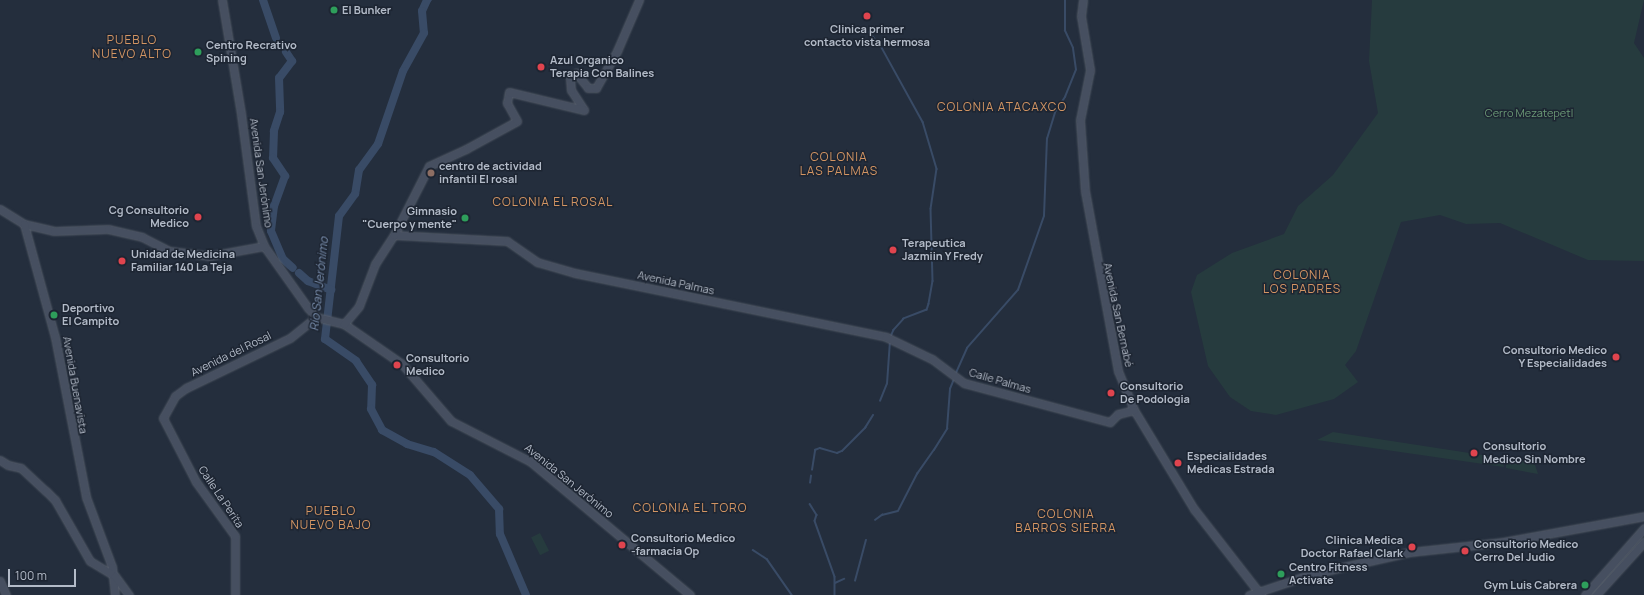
<!DOCTYPE html>
<html>
<head>
<meta charset="utf-8">
<style>
	body { margin:0 }
	#map { position:relative; width:1644px; height:595px; overflow:hidden; background:#242e3d; font-family:Manrope,sans-serif }
	div>[style] { position:absolute }
	.green>* { inset:0; background:#263b3e; transform-origin:0 0 }
	.stream>* { height:1.5px; margin:-0.75px; padding:0 0.75px; transform-origin:0.75px; border-radius:0.75px; background:#394b66 }
	.river>* { height:8px; margin:-4px; padding:0 4px; transform-origin:4px; border-radius:4px; background:#394b66 }
	.roads { filter:drop-shadow(0 0 1px #565e6b) drop-shadow(0 0 1px #565e6b) }
	.secondary>* { height:7px; margin:-3.5px; padding:0 3.5px; transform-origin:3.5px; border-radius:3.5px; background:#464f60 }
	.dots>* { width:11px; height:11px; translate:-50% -50%; box-sizing:border-box; border:2px solid #1d2532; border-radius:50% }
	span { translate:-50% -50%; white-space:nowrap; text-align:center; line-height:1.15; -webkit-text-stroke:3px #1d2532; paint-order:stroke }
	.poi-label { font-size:11px; color:#b3bbc8; font-weight:700 }
	.left { translate:0 -50%; text-align:left }
	.right { translate:-100% -50%; text-align:right }
	.park-label { font-size:11px; color:#6b9976 }
	.street-label { font-size:11px; color:#b3bbc8 }
	.neighbourhood-label { font-size:12px; color:#d39563; letter-spacing:1px }
	.water-label { font-size:12px; color:#7c91b0; font-style:italic }
	.scale { position:absolute; left:8px; top:569px; width:68px; height:18px; box-sizing:border-box; border:2px solid #b3bbc8; border-top:0; padding-left:5px; font-size:12px; line-height:14px; white-space:nowrap; color:#b3bbc8; -webkit-text-stroke:3px #1d2532; paint-order:stroke }
</style>
</head>
<body>
<div id="map">
	<div class="green">
		<i style="clip-path:polygon(1372px 0,1644px 0,1634px 43px,1644px 58px,1644px 261px,1588px 260px,1500px 223px,1466px 224px,1440px 215px,1401px 222px,1356px 351px,1345px 365px,1358px 382px,1334px 399px,1276px 415px,1251px 411px,1230px 397px,1208px 366px,1191px 292px,1197px 275px,1232px 253px,1284px 234px,1298px 206px,1333px 175px,1378px 113px,1369px 61px)"></i>
		<i style="clip-path:polygon(1333px 432px,1502px 458px,1504px 467px,1317px 440px)"></i>
		<i style="clip-path:polygon(1506px 459px,1534px 462px,1538px 474px,1506px 468px)"></i>
		<i style="left:540px;top:533px;width:20px;height:10px;rotate:63deg"></i>
	</div>
	<div class="stream">
		<i style="left:422px;top:11px;width:14px;rotate:-51deg"></i>
		<i style="left:869px;top:32px;width:18px;rotate:49deg"></i>
		<i style="left:881px;top:46px;width:87px;rotate:61.1deg"></i>
		<i style="left:923px;top:122px;width:49px;rotate:73.4deg"></i>
		<i style="left:937px;top:169px;width:40px;rotate:98.5deg"></i>
		<i style="left:931px;top:209px;width:72px;rotate:88.4deg"></i>
		<i style="left:933px;top:281px;width:23px;rotate:100deg"></i>
		<i style="left:929px;top:304px;width:6px;rotate:108deg"></i>
		<i style="left:927px;top:310px;width:25px;rotate:159deg"></i>
		<i style="left:904px;top:319px;width:15px;rotate:132deg"></i>
		<i style="left:894px;top:330px;width:8px;rotate:113deg"></i>
		<i style="left:956px;top:373px;width:27px;rotate:-66deg"></i>
		<i style="left:967px;top:348px;width:77px;rotate:-48.7deg"></i>
		<i style="left:1018px;top:290px;width:78px;rotate:-70.6deg"></i>
		<i style="left:1044px;top:216px;width:77px;rotate:-87.8deg"></i>
		<i style="left:1047px;top:139px;width:28px;rotate:-73deg"></i>
		<i style="left:1055px;top:112px;width:18px;rotate:-56deg"></i>
		<i style="left:1065px;top:97px;width:29px;rotate:-68deg"></i>
		<i style="left:1076px;top:70px;width:22px;rotate:-98deg"></i>
		<i style="left:1073px;top:48px;width:19px;rotate:-115deg"></i>
		<i style="left:1065px;top:31px;width:31px;rotate:-90deg"></i>
		<i style="left:880px;top:401px;width:18px;rotate:-68deg"></i>
		<i style="left:887px;top:384px;width:43px;rotate:-86deg"></i>
		<i style="left:812px;top:470px;width:20px;rotate:-81deg"></i>
		<i style="left:815px;top:450px;width:5px;rotate:-22deg"></i>
		<i style="left:820px;top:448px;width:18px;rotate:16deg"></i>
		<i style="left:837px;top:453px;width:5px;rotate:-22deg"></i>
		<i style="left:842px;top:451px;width:33px;rotate:-45deg"></i>
		<i style="left:865px;top:428px;width:15px;rotate:-58deg"></i>
		<i style="left:810px;top:483px;width:7px;rotate:-82deg"></i>
		<i style="left:810px;top:504px;width:13px;rotate:58deg"></i>
		<i style="left:817px;top:515px;width:6px;rotate:108deg"></i>
		<i style="left:815px;top:521px;width:59px;rotate:70.3deg"></i>
		<i style="left:835px;top:577px;width:18px;rotate:90deg"></i>
		<i style="left:875px;top:520px;width:9px;rotate:-36deg"></i>
		<i style="left:882px;top:515px;width:16px;rotate:-14deg"></i>
		<i style="left:898px;top:511px;width:42px;rotate:-62.8deg"></i>
		<i style="left:917px;top:474px;width:29px;rotate:-55deg"></i>
		<i style="left:934px;top:450px;width:25px;rotate:-58deg"></i>
		<i style="left:947px;top:429px;width:40px;rotate:-85.7deg"></i>
		<i style="left:950px;top:389px;width:11px;rotate:-68deg"></i>
		<i style="left:753px;top:550px;width:17px;rotate:33deg"></i>
		<i style="left:767px;top:559px;width:44px;rotate:55.2deg"></i>
		<i style="left:855px;top:581px;width:42px;rotate:-75deg"></i>
		<i style="left:835px;top:583px;width:10px;rotate:-24deg"></i>
	</div>
	<div class="river">
		<i style="left:263px;top:0;width:40px;rotate:71.1deg"></i>
		<i style="left:427px;top:0;width:12px;rotate:114deg"></i>
		<i style="left:422px;top:11px;width:22px;rotate:85deg"></i>
		<i style="left:424px;top:33px;width:43px;rotate:118.9deg"></i>
		<i style="left:403px;top:71px;width:77px;rotate:108.9deg"></i>
		<i style="left:378px;top:144px;width:32px;rotate:126deg"></i>
		<i style="left:359px;top:170px;width:24px;rotate:99deg"></i>
		<i style="left:355px;top:194px;width:27px;rotate:126deg"></i>
		<i style="left:339px;top:216px;width:124px;rotate:96.5deg"></i>
		<i style="left:325px;top:339px;width:38px;rotate:35deg"></i>
		<i style="left:356px;top:361px;width:29px;rotate:56deg"></i>
		<i style="left:372px;top:385px;width:24px;rotate:92deg"></i>
		<i style="left:371px;top:409px;width:24px;rotate:62deg"></i>
		<i style="left:382px;top:430px;width:29px;rotate:29deg"></i>
		<i style="left:407px;top:444px;width:28px;rotate:17deg"></i>
		<i style="left:434px;top:452px;width:43px;rotate:32.6deg"></i>
		<i style="left:470px;top:475px;width:45px;rotate:49.5deg"></i>
		<i style="left:499px;top:509px;width:25px;rotate:88deg"></i>
		<i style="left:500px;top:534px;width:66px;rotate:66.9deg"></i>
		<i style="left:286px;top:52px;width:11px;rotate:56deg"></i>
		<i style="left:292px;top:61px;width:21px;rotate:127deg"></i>
		<i style="left:279px;top:78px;width:34px;rotate:88deg"></i>
		<i style="left:280px;top:112px;width:20px;rotate:108deg"></i>
		<i style="left:274px;top:131px;width:27px;rotate:92deg"></i>
		<i style="left:273px;top:158px;width:22px;rotate:56deg"></i>
		<i style="left:285px;top:176px;width:32px;rotate:110deg"></i>
		<i style="left:274px;top:206px;width:25px;rotate:97deg"></i>
		<i style="left:271px;top:231px;width:30px;rotate:67deg"></i>
		<i style="left:283px;top:259px;width:13px;rotate:42deg"></i>
		<i style="left:299px;top:273px;width:12px;rotate:42deg"></i>
		<i style="left:308px;top:281px;width:25px;rotate:21deg"></i>
	</div>
	<div class="roads">
		<div class="secondary">
			<i style="left:222px;top:0;width:116px;rotate:80.5deg"></i>
			<i style="left:241px;top:114px;width:113px;rotate:82.4deg"></i>
			<i style="left:256px;top:226px;width:22px;rotate:68deg"></i>
			<i style="left:264px;top:246px;width:76px;rotate:54.6deg"></i>
			<i style="left:308px;top:308px;width:12px;rotate:48deg"></i>
			<i style="left:316px;top:317px;width:29px;rotate:14deg"></i>
			<i style="left:344px;top:324px;width:70px;rotate:34.6deg"></i>
			<i style="left:402px;top:364px;width:75px;rotate:49.3deg"></i>
			<i style="left:451px;top:421px;width:90px;rotate:27.1deg"></i>
			<i style="left:531px;top:462px;width:207px;rotate:39.9deg"></i>
			<i style="left:1083px;top:0;width:16px;rotate:97deg"></i>
			<i style="left:1081px;top:16px;width:55px;rotate:80.5deg"></i>
			<i style="left:1090px;top:70px;width:51px;rotate:101.3deg"></i>
			<i style="left:1080px;top:120px;width:71px;rotate:86deg"></i>
			<i style="left:1085px;top:191px;width:183px;rotate:79.6deg"></i>
			<i style="left:1118px;top:371px;width:42px;rotate:67.7deg"></i>
			<i style="left:1134px;top:410px;width:116px;rotate:58.8deg"></i>
			<i style="left:1194px;top:509px;width:109px;rotate:52.1deg"></i>
			<i style="left:584px;top:110px;width:24px;rotate:-123deg"></i>
			<i style="left:571px;top:90px;width:12px;rotate:-95deg"></i>
			<i style="left:570px;top:78px;width:8px;rotate:-40deg"></i>
			<i style="left:576px;top:73px;width:19px;rotate:51deg"></i>
			<i style="left:588px;top:88px;width:8px"></i>
			<i style="left:596px;top:88px;width:43px;rotate:-60.4deg"></i>
			<i style="left:617px;top:51px;width:56px;rotate:-66.7deg"></i>
			<i style="left:0;top:209px;width:28px;rotate:32deg"></i>
			<i style="left:24px;top:224px;width:31px;rotate:13deg"></i>
			<i style="left:54px;top:231px;width:54px;rotate:-2.1deg"></i>
			<i style="left:108px;top:229px;width:35px;rotate:13deg"></i>
			<i style="left:142px;top:237px;width:31px;rotate:27deg"></i>
			<i style="left:170px;top:251px;width:39px;rotate:7deg"></i>
			<i style="left:209px;top:256px;width:56px;rotate:-10.3deg"></i>
			<i style="left:24px;top:224px;width:117px;rotate:74.7deg"></i>
			<i style="left:55px;top:337px;width:163px;rotate:79deg"></i>
			<i style="left:86px;top:497px;width:75px;rotate:69.6deg"></i>
			<i style="left:112px;top:567px;width:28px;rotate:84deg"></i>
			<i style="left:394px;top:235px;width:113px;rotate:3deg"></i>
			<i style="left:507px;top:241px;width:37px;rotate:35deg"></i>
			<i style="left:537px;top:262px;width:40px;rotate:16deg"></i>
			<i style="left:575px;top:273px;width:318px;rotate:11.6deg"></i>
			<i style="left:886px;top:337px;width:51px;rotate:25.6deg"></i>
			<i style="left:932px;top:359px;width:40px;rotate:37deg"></i>
			<i style="left:964px;top:383px;width:151px;rotate:15deg"></i>
			<i style="left:1110px;top:422px;width:11px;rotate:-45deg"></i>
			<i style="left:1118px;top:414px;width:16px;rotate:-14deg"></i>
			<i style="left:344px;top:324px;width:23px;rotate:-50deg"></i>
			<i style="left:359px;top:306px;width:45px;rotate:-69.1deg"></i>
			<i style="left:375px;top:264px;width:35px;rotate:-57deg"></i>
			<i style="left:394px;top:235px;width:77px;rotate:-63.1deg"></i>
			<i style="left:429px;top:166px;width:41px;rotate:-24.7deg"></i>
			<i style="left:466px;top:149px;width:58px;rotate:-28.8deg"></i>
			<i style="left:517px;top:121px;width:21px;rotate:-119deg"></i>
			<i style="left:507px;top:103px;width:11px;rotate:-80deg"></i>
			<i style="left:509px;top:92px;width:77px;rotate:13.5deg"></i>
			<i style="left:0;top:460px;width:9px;rotate:32deg"></i>
			<i style="left:8px;top:465px;width:13px;rotate:13deg"></i>
			<i style="left:21px;top:468px;width:34px;rotate:43deg"></i>
			<i style="left:46px;top:491px;width:13px;rotate:45deg"></i>
			<i style="left:55px;top:500px;width:70px;rotate:60.2deg"></i>
			<i style="left:90px;top:561px;width:29px;rotate:31deg"></i>
			<i style="left:115px;top:576px;width:24px;rotate:54deg"></i>
			<i style="left:0;top:581px;width:15px;rotate:67deg"></i>
			<i style="left:235px;top:595px;width:59px;rotate:-90deg"></i>
			<i style="left:235px;top:536px;width:67px;rotate:-125.8deg"></i>
			<i style="left:196px;top:482px;width:72px;rotate:-117.3deg"></i>
			<i style="left:163px;top:418px;width:25px;rotate:-61deg"></i>
			<i style="left:175px;top:396px;width:14px;rotate:-36deg"></i>
			<i style="left:186px;top:388px;width:115px;rotate:-25.7deg"></i>
			<i style="left:290px;top:338px;width:33px;rotate:-39deg"></i>
			<i style="left:1249px;top:595px;width:66px;rotate:-18.4deg"></i>
			<i style="left:1312px;top:574px;width:100px;rotate:-12.7deg"></i>
			<i style="left:1410px;top:552px;width:94px;rotate:-6.1deg"></i>
			<i style="left:1503px;top:542px;width:143px;rotate:-10.4deg"></i>
			<i style="left:1585px;top:595px;width:89px;rotate:-48.6deg"></i>
			<i style="left:1596px;top:595px;width:72px;rotate:-47.8deg"></i>
		</div>
	</div>
	<div class="dots">
		<i style="left:334px;top:10px;background:#2e9e5b"></i>
		<i style="left:867px;top:16px;background:#e0444e"></i>
		<i style="left:198px;top:52px;background:#2e9e5b"></i>
		<i style="left:541px;top:67px;background:#e0444e"></i>
		<i style="left:431px;top:173px;background:#8d6e63"></i>
		<i style="left:198px;top:217px;background:#e0444e"></i>
		<i style="left:465px;top:218px;background:#2e9e5b"></i>
		<i style="left:893px;top:250px;background:#e0444e"></i>
		<i style="left:122px;top:261px;background:#e0444e"></i>
		<i style="left:54px;top:315px;background:#2e9e5b"></i>
		<i style="left:1616px;top:357px;background:#e0444e"></i>
		<i style="left:397px;top:365px;background:#e0444e"></i>
		<i style="left:1111px;top:393px;background:#e0444e"></i>
		<i style="left:1474px;top:453px;background:#e0444e"></i>
		<i style="left:1178px;top:463px;background:#e0444e"></i>
		<i style="left:622px;top:545px;background:#e0444e"></i>
		<i style="left:1412px;top:547px;background:#e0444e"></i>
		<i style="left:1465px;top:551px;background:#e0444e"></i>
		<i style="left:1281px;top:574px;background:#2e9e5b"></i>
		<i style="left:1585px;top:585px;background:#2e9e5b"></i>
	</div>
	<div class="poi-label">
		<span class="left" style="left:342px;top:10px">El Bunker</span>
		<span style="left:867px;top:36px">Clinica primer<br>contacto vista hermosa</span>
		<span class="left" style="left:206px;top:52px">Centro Recrativo<br>Spining</span>
		<span class="left" style="left:550px;top:67px">Azul Organico<br>Terapia Con Balines</span>
		<span class="left" style="left:439px;top:173px">centro de actividad<br>infantil El rosal</span>
		<span class="right" style="left:189px;top:217px">Cg Consultorio<br>Medico</span>
		<span class="right" style="left:457px;top:218px">Gimnasio<br>"Cuerpo y mente"</span>
		<span class="left" style="left:902px;top:250px">Terapeutica<br>Jazmiin Y Fredy</span>
		<span class="left" style="left:131px;top:261px">Unidad de Medicina<br>Familiar 140 La Teja</span>
		<span class="left" style="left:62px;top:315px">Deportivo<br>El Campito</span>
		<span class="right" style="left:1607px;top:357px">Consultorio Medico<br>Y Especialidades</span>
		<span class="left" style="left:406px;top:365px">Consultorio<br>Medico</span>
		<span class="left" style="left:1120px;top:393px">Consultorio<br>De Podologia</span>
		<span class="left" style="left:1483px;top:453px">Consultorio<br>Medico Sin Nombre</span>
		<span class="left" style="left:1187px;top:463px">Especialidades<br>Medicas Estrada</span>
		<span class="left" style="left:631px;top:545px">Consultorio Medico<br>-farmacia Op</span>
		<span class="right" style="left:1403px;top:547px">Clinica Medica<br>Doctor Rafael Clark</span>
		<span class="left" style="left:1474px;top:551px">Consultorio Medico<br>Cerro Del Judio</span>
		<span class="left" style="left:1289px;top:574px">Centro Fitness<br>Activate</span>
		<span class="right" style="left:1577px;top:585px">Gym Luis Cabrera</span>
	</div>
	<div class="park-label">
		<span style="left:1529px;top:113px">Cerro Mezatepetl</span>
	</div>
	<div class="street-label">
		<span style="left:261px;top:173px;rotate:82deg">Avenida San Jerónimo</span>
		<span style="left:676px;top:283px;rotate:12deg">Avenida Palmas</span>
		<span style="left:1118px;top:315px;rotate:78deg">Avenida San Bernabé</span>
		<span style="left:231px;top:354px;rotate:-26deg">Avenida del Rosal</span>
		<span style="left:1000px;top:381px;rotate:16deg">Calle Palmas</span>
		<span style="left:75px;top:385px;rotate:80deg">Avenida Buenavista</span>
		<span style="left:569px;top:481px;rotate:39deg">Avenida San Jerónimo</span>
		<span style="left:221px;top:497px;rotate:56deg">Calle La Perita</span>
	</div>
	<div class="neighbourhood-label">
		<span style="left:132px;top:47px">PUEBLO<br>NUEVO ALTO</span>
		<span style="left:1002px;top:107px">COLONIA ATACAXCO</span>
		<span style="left:839px;top:164px">COLONIA<br>LAS PALMAS</span>
		<span style="left:553px;top:202px">COLONIA EL ROSAL</span>
		<span style="left:1302px;top:282px">COLONIA<br>LOS PADRES</span>
		<span style="left:690px;top:508px">COLONIA EL TORO</span>
		<span style="left:331px;top:518px">PUEBLO<br>NUEVO BAJO</span>
		<span style="left:1066px;top:521px">COLONIA<br>BARROS SIERRA</span>
	</div>
	<div class="water-label">
		<span style="left:319px;top:284px;rotate:-84deg">Río San Jerónimo</span>
	</div>
	<div class="scale">100 m</div>
</div>
</body>
</html>
